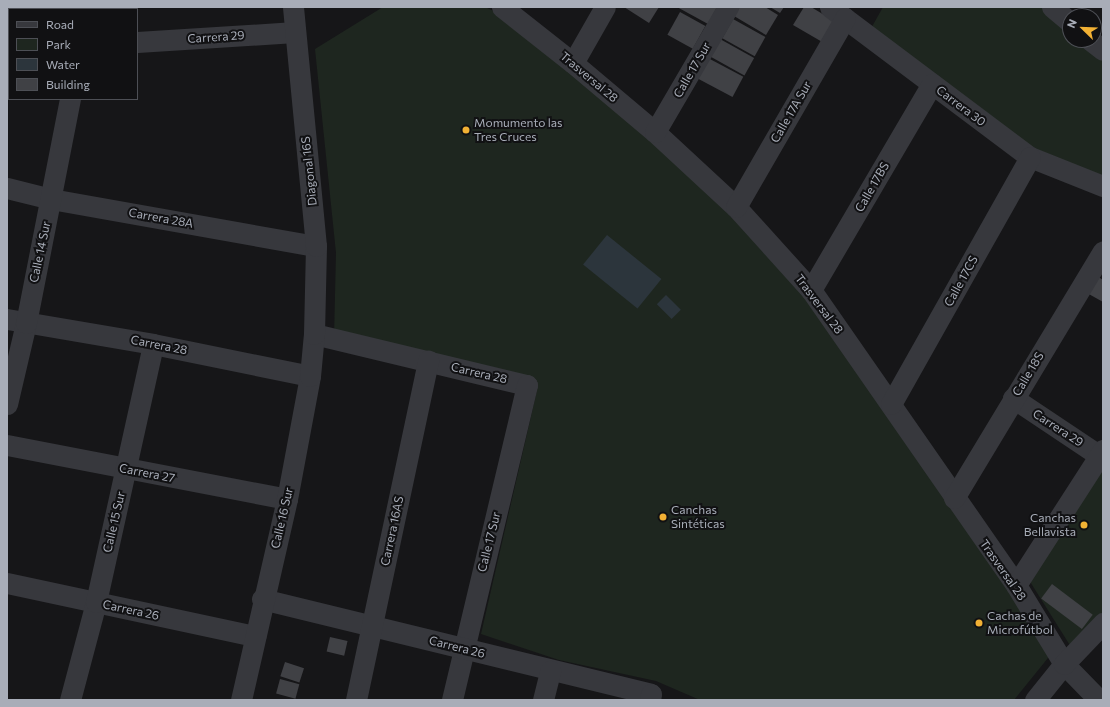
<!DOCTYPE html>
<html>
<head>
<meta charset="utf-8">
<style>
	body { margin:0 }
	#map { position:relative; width:1110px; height:707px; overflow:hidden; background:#161618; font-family:Commissioner,sans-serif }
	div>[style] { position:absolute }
	.green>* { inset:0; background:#1e261f }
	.water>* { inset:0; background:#2c353c; transform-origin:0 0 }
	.building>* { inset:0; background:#404145; transform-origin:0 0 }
	.minor>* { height:21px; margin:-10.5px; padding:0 10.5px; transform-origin:10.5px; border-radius:10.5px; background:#37383d }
	.dots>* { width:11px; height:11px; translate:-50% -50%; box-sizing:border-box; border:2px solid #111113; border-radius:50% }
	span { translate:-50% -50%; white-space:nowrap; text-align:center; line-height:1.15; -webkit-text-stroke:4px #111113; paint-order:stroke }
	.street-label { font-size:12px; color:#a8adb8 }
	.poi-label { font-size:12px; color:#a8adb8 }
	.left { translate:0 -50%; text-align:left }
	.right { translate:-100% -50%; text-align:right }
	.frame { position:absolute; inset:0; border:8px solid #a8adb8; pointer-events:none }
	.legend { position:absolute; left:8px; top:8px; width:130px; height:92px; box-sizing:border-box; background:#111113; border:1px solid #4d4f55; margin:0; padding:5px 7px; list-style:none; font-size:12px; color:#a8adb8 }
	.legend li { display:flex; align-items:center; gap:8px; height:20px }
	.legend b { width:20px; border:1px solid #4d4f55 }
	.north { position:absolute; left:1062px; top:8px; width:40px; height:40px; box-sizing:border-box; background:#111113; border:1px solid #4d4f55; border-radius:50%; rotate:293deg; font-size:11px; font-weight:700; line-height:16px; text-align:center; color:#a8adb8 }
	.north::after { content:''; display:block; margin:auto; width:14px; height:18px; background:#f2b134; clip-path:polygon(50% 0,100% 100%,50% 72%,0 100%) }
</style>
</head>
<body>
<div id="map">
	<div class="green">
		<i style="clip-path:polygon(383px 7px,485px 7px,498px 13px,660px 144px,809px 295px,1052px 653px,1014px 700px,700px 700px,656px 681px,559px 660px,481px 634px,538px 386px,334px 338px,336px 253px,315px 49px)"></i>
		<i style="clip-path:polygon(883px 7px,1049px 7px,1070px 26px,1070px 40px,1086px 40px,1103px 54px,1103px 184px,1035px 157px,869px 32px)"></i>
		<i style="clip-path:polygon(1102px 469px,1103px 613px,1071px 647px,1029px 580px)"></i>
	</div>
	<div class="water">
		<i style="left:607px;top:235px;width:70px;height:38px;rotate:39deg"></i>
		<i style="left:666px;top:295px;width:21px;height:13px;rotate:45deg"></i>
	</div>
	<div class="building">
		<i style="clip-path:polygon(624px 7px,659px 7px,649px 23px)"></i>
		<i style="clip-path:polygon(677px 7px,717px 7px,708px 24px)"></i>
		<i style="clip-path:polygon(740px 7px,765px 7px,778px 15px,766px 35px,734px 16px)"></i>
		<i style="clip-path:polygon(770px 7px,784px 7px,780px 13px)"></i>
		<i style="clip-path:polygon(804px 7px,811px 7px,836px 22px,824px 43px,793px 25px)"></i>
		<i style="left:680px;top:12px;width:29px;height:26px;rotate:29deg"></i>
		<i style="left:733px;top:19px;width:37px;height:22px;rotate:29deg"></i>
		<i style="left:720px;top:39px;width:39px;height:20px;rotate:29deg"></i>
		<i style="left:708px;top:58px;width:40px;height:23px;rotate:28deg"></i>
		<i style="clip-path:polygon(1097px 276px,1103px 280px,1103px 302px,1087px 293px)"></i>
		<i style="left:1052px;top:584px;width:51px;height:18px;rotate:37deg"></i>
		<i style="left:330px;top:637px;width:18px;height:15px;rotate:13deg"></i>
		<i style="left:285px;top:662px;width:20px;height:15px;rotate:18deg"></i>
		<i style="left:280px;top:679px;width:20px;height:15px;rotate:15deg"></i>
	</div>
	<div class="minor">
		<i style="left:502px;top:7px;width:90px;rotate:38.3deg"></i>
		<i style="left:573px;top:63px;width:107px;rotate:40.1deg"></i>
		<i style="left:655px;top:132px;width:110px;rotate:42.8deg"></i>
		<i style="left:736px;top:207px;width:112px;rotate:47.9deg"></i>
		<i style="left:811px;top:290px;width:359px;rotate:55.2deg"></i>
		<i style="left:1016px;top:585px;width:92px;rotate:58.7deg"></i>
		<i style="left:1064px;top:664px;width:50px;rotate:45.8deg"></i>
		<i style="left:830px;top:7px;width:250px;rotate:36.9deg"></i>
		<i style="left:1030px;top:157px;width:79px;rotate:21.7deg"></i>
		<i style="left:1052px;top:7px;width:23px;rotate:40deg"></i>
		<i style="left:1090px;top:40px;width:16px;rotate:38deg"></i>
		<i style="left:137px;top:42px;width:158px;rotate:-3.6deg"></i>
		<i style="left:573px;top:63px;width:64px;rotate:-60.3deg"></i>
		<i style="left:655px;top:132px;width:145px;rotate:-59.7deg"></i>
		<i style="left:7px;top:188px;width:45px;rotate:14deg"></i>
		<i style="left:51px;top:199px;width:269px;rotate:10.1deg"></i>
		<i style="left:736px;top:207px;width:218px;rotate:-60deg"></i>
		<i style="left:811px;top:290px;width:239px;rotate:-59.6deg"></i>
		<i style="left:7px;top:319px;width:148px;rotate:9.7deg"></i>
		<i style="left:153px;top:344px;width:160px;rotate:11.5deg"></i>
		<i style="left:314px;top:334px;width:219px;rotate:13.5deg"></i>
		<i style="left:527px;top:385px;width:324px;rotate:103.4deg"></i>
		<i style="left:1013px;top:398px;width:108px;rotate:33.7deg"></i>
		<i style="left:7px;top:404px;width:83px;rotate:-76.8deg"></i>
		<i style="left:26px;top:323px;width:228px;rotate:-78.9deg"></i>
		<i style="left:891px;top:404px;width:283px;rotate:-60.6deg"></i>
		<i style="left:7px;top:445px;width:285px;rotate:10.9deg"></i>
		<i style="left:954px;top:498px;width:288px;rotate:-58.9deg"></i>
		<i style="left:7px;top:583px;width:254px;rotate:12.1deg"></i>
		<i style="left:1016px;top:585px;width:161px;rotate:-57.2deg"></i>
		<i style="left:262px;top:599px;width:400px;rotate:13.7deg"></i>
		<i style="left:651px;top:694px;width:6px;rotate:99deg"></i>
		<i style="left:70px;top:700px;width:101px;rotate:-75.1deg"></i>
		<i style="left:96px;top:602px;width:264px;rotate:-77.5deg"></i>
		<i style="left:241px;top:700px;width:206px;rotate:-77.1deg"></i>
		<i style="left:287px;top:499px;width:125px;rotate:-79.4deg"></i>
		<i style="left:310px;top:376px;width:42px;rotate:-84.6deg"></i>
		<i style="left:314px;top:334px;width:88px;rotate:-88.7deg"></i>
		<i style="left:316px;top:246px;width:240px;rotate:-95.5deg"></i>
		<i style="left:356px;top:700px;width:347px;rotate:-78deg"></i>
		<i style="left:543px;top:700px;width:30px;rotate:-76deg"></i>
		<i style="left:1035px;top:700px;width:46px;rotate:-51.1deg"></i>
		<i style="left:1064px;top:664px;width:57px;rotate:-46.4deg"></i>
	</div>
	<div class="dots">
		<i style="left:466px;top:130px;background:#f2b134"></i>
		<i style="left:663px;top:517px;background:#f2b134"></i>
		<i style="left:1084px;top:525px;background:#f2b134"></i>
		<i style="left:979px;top:623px;background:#f2b134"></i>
	</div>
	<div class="street-label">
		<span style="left:216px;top:37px;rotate:-4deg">Carrera 29</span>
		<span style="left:692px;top:70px;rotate:-60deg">Calle 17 Sur</span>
		<span style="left:589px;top:77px;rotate:40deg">Trasversal 28</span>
		<span style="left:961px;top:106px;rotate:37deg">Carrera 30</span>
		<span style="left:791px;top:112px;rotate:-60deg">Calle 17A Sur</span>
		<span style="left:309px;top:171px;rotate:-96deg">Diagonal 16S</span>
		<span style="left:872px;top:187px;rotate:-60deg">Calle 17BS</span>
		<span style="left:161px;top:218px;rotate:10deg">Carrera 28A</span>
		<span style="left:40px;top:252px;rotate:-78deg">Calle 14 Sur</span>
		<span style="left:961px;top:281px;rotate:-61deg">Calle 17CS</span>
		<span style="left:819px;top:304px;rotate:53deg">Trasversal 28</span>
		<span style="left:159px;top:345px;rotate:11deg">Carrera 28</span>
		<span style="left:479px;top:373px;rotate:13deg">Carrera 28</span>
		<span style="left:1028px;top:374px;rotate:-59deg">Calle 18S</span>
		<span style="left:1058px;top:428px;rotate:33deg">Carrera 29</span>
		<span style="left:147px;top:473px;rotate:11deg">Carrera 27</span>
		<span style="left:282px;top:518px;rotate:-77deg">Calle 16 Sur</span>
		<span style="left:114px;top:522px;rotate:-77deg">Calle 15 Sur</span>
		<span style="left:392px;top:531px;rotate:-78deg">Carrera 16AS</span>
		<span style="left:489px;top:542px;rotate:-76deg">Calle 17 Sur</span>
		<span style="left:1003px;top:570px;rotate:55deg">Trasversal 28</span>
		<span style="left:131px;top:610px;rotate:12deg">Carrera 26</span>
		<span style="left:457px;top:647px;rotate:14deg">Carrera 26</span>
	</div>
	<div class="poi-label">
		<span class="left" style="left:474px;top:130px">Momumento las<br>Tres Cruces</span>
		<span class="left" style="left:671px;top:517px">Canchas<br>Sintéticas</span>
		<span class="right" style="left:1076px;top:525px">Canchas<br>Bellavista</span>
		<span class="left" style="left:987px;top:623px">Cachas de<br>Microfútbol</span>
	</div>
	<div class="frame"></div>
	<ul class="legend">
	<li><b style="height:5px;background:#37383d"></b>Road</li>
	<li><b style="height:11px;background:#1e261f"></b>Park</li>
	<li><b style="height:11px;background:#2c353c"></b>Water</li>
	<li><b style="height:11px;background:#404145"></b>Building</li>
	</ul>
	<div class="north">N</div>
</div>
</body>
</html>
